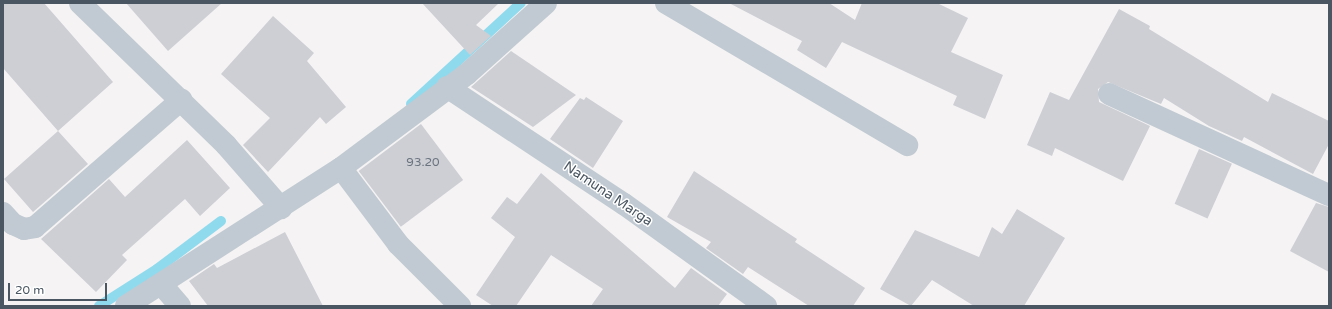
<!DOCTYPE html>
<html>
<head>
<meta charset="utf-8">
<style>
	body { margin:0 }
	#map { position:relative; width:1332px; height:309px; overflow:hidden; background:#f5f3f3; font-family:"Varela Round",sans-serif }
	div>[style] { position:absolute }
	.stream>* { height:10px; margin:-5px; padding:0 5px; transform-origin:5px; border-radius:5px; background:#90daee }
	.building>* { inset:0; background:#cdcfd5; transform-origin:0 0 }
	.street>* { height:22px; margin:-11px; padding:0 11px; transform-origin:11px; border-radius:11px; background:#c1cad2 }
	span { translate:-50% -50%; white-space:nowrap; text-align:center; line-height:1.15; -webkit-text-stroke:3px #fff; paint-order:stroke }
	.number-label { font-size:12px; color:#6b747e }
	.number-label span { -webkit-text-stroke-width:0 }
	.street-label { font-size:14px; color:#4a5661 }
	.frame { position:absolute; inset:0; border:4px solid #4a5661; pointer-events:none }
	.scale { position:absolute; left:8px; top:283px; width:99px; height:18px; box-sizing:border-box; border:2px solid #4a5661; border-top:0; padding-left:5px; font-size:12px; line-height:14px; white-space:nowrap; color:#4a5661; -webkit-text-stroke:3px #fff; paint-order:stroke }
</style>
</head>
<body>
<div id="map">
	<div class="stream">
		<i style="left:411px;top:104px;width:149px;rotate:-42.6deg"></i>
		<i style="left:99px;top:306px;width:69px;rotate:-32.5deg"></i>
		<i style="left:157px;top:269px;width:80px;rotate:-36.9deg"></i>
	</div>
	<div class="building">
		<i style="clip-path:polygon(3px 3px,44px 3px,113px 82px,58px 131px,88px 164px,33px 212px,4px 179px,58px 131px,3px 68px)"></i>
		<i style="clip-path:polygon(126px 3px,222px 3px,168px 51px)"></i>
		<i style="clip-path:polygon(422px 3px,499px 3px,476px 25px,491px 36px,470px 55px)"></i>
		<i style="clip-path:polygon(729px 3px,829px 3px,855px 20px,862px 3px,937px 3px,968px 18px,951px 52px,1003px 75px,985px 119px,953px 105px,957px 96px,842px 42px,826px 68px,797px 50px,802px 41px)"></i>
		<i style="clip-path:polygon(1119px 9px,1150px 26px,1149px 29px,1268px 102px,1272px 93px,1329px 121px,1329px 144px,1313px 174px,1244px 137px,1242px 141px,1209px 126px,1164px 98px,1161px 104px,1108px 82px,1098px 89px,1099px 102px,1150px 126px,1123px 181px,1055px 148px,1052px 156px,1027px 145px,1050px 92px,1069px 100px)"></i>
		<i style="clip-path:polygon(273px 16px,314px 53px,307px 61px,346px 107px,326px 124px,320px 117px,268px 172px,243px 145px,270px 118px,221px 74px)"></i>
		<i style="clip-path:polygon(511px 51px,576px 95px,533px 127px,471px 87px)"></i>
		<i style="clip-path:polygon(586px 97px,623px 121px,593px 168px,550px 139px,580px 98px,584px 100px)"></i>
		<i style="left:421px;top:124px;width:70px;height:78px;rotate:53deg"></i>
		<i style="clip-path:polygon(187px 140px,230px 188px,200px 216px,185px 199px,122px 255px,127px 260px,96px 292px,41px 239px,109px 179px,125px 197px)"></i>
		<i style="left:1199px;top:149px;width:36px;height:60px;rotate:24deg"></i>
		<i style="clip-path:polygon(694px 171px,797px 239px,795px 242px,865px 288px,853px 306px,809px 306px,748px 267px,743px 274px,706px 248px,711px 242px,667px 217px)"></i>
		<i style="clip-path:polygon(541px 173px,675px 288px,691px 268px,727px 294px,718px 306px,591px 306px,603px 289px,551px 255px,516px 306px,493px 306px,476px 295px,515px 237px,491px 218px,507px 197px,517px 204px)"></i>
		<i style="clip-path:polygon(1316px 203px,1329px 207px,1329px 272px,1290px 251px)"></i>
		<i style="clip-path:polygon(1017px 209px,1065px 238px,1024px 306px,974px 306px,932px 280px,911px 306px,880px 289px,915px 230px,979px 257px,992px 227px,1002px 234px)"></i>
		<i style="clip-path:polygon(285px 232px,323px 306px,208px 306px,189px 281px,214px 264px,217px 268px)"></i>
	</div>
	<div class="street">
		<i style="left:80px;top:3px;width:204px;rotate:44.2deg"></i>
		<i style="left:226px;top:145px;width:84px;rotate:48.9deg"></i>
		<i style="left:666px;top:3px;width:280px;rotate:30.5deg"></i>
		<i style="left:447px;top:87px;width:212px;rotate:33.5deg"></i>
		<i style="left:624px;top:204px;width:175px;rotate:35.7deg"></i>
		<i style="left:1109px;top:94px;width:242px;rotate:24.7deg"></i>
		<i style="left:341px;top:168px;width:95px;rotate:53.1deg"></i>
		<i style="left:398px;top:244px;width:88px;rotate:45deg"></i>
		<i style="left:3px;top:213px;width:15px;rotate:48deg"></i>
		<i style="left:13px;top:224px;width:12px;rotate:24deg"></i>
		<i style="left:24px;top:229px;width:11px;rotate:-10deg"></i>
		<i style="left:35px;top:227px;width:194px;rotate:-41deg"></i>
		<i style="left:161px;top:284px;width:29px;rotate:49deg"></i>
		<i style="left:126px;top:306px;width:255px;rotate:-32.7deg"></i>
		<i style="left:341px;top:168px;width:157px;rotate:-36.7deg"></i>
		<i style="left:467px;top:74px;width:106px;rotate:-41.9deg"></i>
	</div>
	<div class="number-label">
		<span style="left:423px;top:163px">93.20</span>
	</div>
	<div class="street-label">
		<span style="left:608px;top:194px;rotate:34deg">Namuna Marga</span>
	</div>
	<div class="frame"></div>
	<div class="scale">20 m</div>
</div>
</body>
</html>
